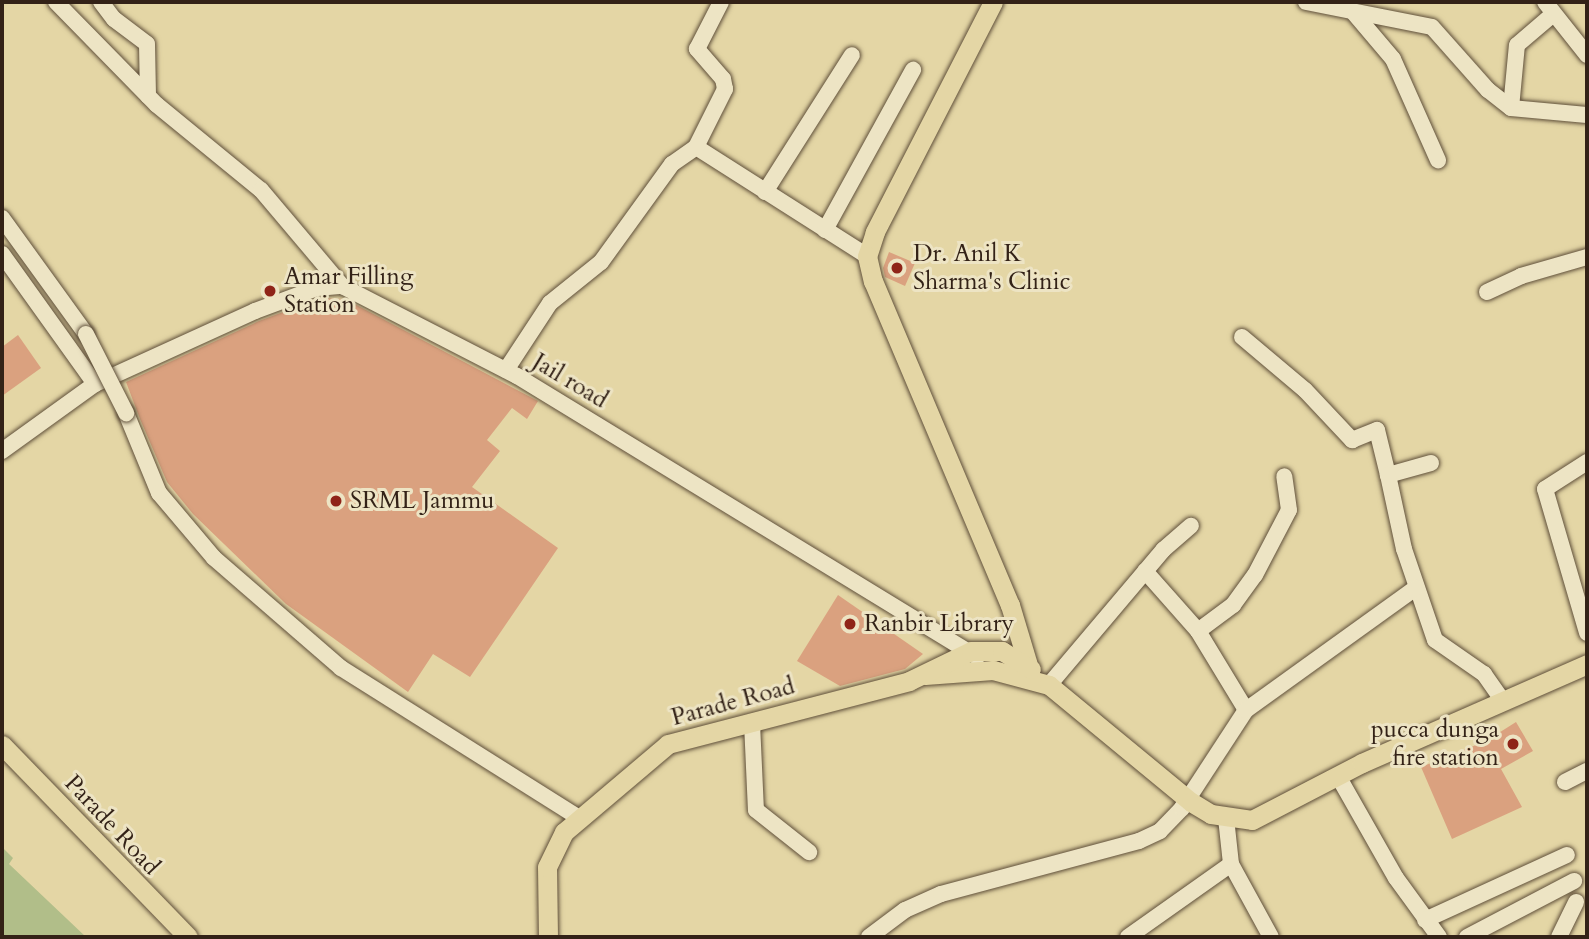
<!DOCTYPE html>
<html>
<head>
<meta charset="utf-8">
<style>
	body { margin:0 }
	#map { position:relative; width:1589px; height:939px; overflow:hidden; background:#e4d6a5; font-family:Cardo,serif }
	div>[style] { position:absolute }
	.green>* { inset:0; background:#b1be89 }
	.building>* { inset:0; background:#daa17f }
	.roads { filter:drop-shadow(0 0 2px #5f4f3a) drop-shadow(0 0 2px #5f4f3a) }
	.minor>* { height:16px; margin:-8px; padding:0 8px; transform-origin:8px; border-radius:8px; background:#ede4c4 }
	.major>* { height:19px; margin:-9.5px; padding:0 9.5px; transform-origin:9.5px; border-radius:9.5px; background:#e4d6a5 }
	.bridges { filter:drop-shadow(0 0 2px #5f4f3a) drop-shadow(0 0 2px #5f4f3a) }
	.minor-bridge>* { height:16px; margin:-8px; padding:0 8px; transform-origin:8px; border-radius:8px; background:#ede4c4 }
	.dots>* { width:19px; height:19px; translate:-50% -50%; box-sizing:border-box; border:4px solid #ede4c4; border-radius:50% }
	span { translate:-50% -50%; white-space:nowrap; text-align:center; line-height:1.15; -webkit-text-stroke:6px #ede4c4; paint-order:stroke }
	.poi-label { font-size:24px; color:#332217 }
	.left { translate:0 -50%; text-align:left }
	.right { translate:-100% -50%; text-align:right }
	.street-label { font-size:24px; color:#332217 }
	.frame { position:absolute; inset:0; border:4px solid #332217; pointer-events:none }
</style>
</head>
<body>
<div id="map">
	<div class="green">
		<i style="clip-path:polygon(2px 847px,13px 858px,9px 864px,86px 937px,2px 937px)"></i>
	</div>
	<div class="building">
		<i style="clip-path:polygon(889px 252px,915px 263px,905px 286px,885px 277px,883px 268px)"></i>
		<i style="clip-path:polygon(321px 298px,345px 299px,538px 401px,527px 419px,512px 408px,487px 440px,500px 451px,472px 487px,558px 548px,470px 677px,433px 654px,408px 692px,286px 604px,193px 514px,167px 482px,140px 419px,126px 382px,259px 321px)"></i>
		<i style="clip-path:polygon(18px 335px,41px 368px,2px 396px,2px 347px)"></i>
		<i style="clip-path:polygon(838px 595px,923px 654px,905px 669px,840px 686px,797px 661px)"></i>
		<i style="clip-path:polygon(1516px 722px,1533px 751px,1501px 769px,1522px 807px,1452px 839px,1421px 767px,1486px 741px)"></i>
	</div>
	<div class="roads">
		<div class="minor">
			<i style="left:56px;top:2px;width:144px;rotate:45.6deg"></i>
			<i style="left:157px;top:105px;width:134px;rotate:39.3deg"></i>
			<i style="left:261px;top:190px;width:126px;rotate:49.8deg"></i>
			<i style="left:101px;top:2px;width:21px;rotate:53deg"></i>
			<i style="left:114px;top:19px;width:41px;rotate:37.1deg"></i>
			<i style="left:147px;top:44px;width:52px;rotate:88.9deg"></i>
			<i style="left:1306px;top:2px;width:128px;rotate:11.2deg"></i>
			<i style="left:1432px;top:27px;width:84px;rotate:48.4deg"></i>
			<i style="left:1488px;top:90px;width:29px;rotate:38deg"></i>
			<i style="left:1511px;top:108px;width:76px;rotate:5.3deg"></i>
			<i style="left:1545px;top:2px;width:68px;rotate:51.6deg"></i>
			<i style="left:1354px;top:13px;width:60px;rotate:49.7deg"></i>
			<i style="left:1393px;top:59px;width:111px;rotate:66deg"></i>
			<i style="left:1511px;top:108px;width:63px;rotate:-84.6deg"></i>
			<i style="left:1517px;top:45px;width:46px;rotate:-40.6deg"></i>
			<i style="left:696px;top:147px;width:203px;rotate:32.5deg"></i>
			<i style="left:765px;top:192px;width:162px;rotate:-57.6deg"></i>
			<i style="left:2px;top:218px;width:143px;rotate:54.1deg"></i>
			<i style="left:825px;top:230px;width:183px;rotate:-61.2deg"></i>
			<i style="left:2px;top:254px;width:160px;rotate:54.4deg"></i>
			<i style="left:1487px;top:292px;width:38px;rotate:-25deg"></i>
			<i style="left:1521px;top:276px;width:69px;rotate:-16.1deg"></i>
			<i style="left:1242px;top:337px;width:82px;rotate:40.1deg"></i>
			<i style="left:1305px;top:390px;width:69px;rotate:46.8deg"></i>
			<i style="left:1352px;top:440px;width:27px;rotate:-22deg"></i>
			<i style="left:1377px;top:430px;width:46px;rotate:76.3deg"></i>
			<i style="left:506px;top:370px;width:80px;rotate:-56.7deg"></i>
			<i style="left:550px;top:303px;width:65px;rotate:-38.8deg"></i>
			<i style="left:601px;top:262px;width:121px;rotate:-54.1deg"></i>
			<i style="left:672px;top:164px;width:29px;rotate:-35deg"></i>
			<i style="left:696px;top:147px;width:65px;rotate:-63.4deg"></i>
			<i style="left:725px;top:89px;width:10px;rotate:-101deg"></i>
			<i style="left:723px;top:79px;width:40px;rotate:-131deg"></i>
			<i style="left:697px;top:49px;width:53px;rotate:-62.9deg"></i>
			<i style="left:126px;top:413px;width:87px;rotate:67.6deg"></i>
			<i style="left:159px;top:493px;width:85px;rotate:49.8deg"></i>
			<i style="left:214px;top:558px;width:168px;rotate:40.9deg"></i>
			<i style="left:341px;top:668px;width:281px;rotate:32.2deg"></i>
			<i style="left:2px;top:451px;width:115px;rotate:-35.8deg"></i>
			<i style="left:95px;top:384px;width:176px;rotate:-24.5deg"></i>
			<i style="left:255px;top:311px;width:66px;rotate:-20.4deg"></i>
			<i style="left:317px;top:288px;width:25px;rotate:-5deg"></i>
			<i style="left:342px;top:286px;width:197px;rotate:27.2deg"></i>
			<i style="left:517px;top:376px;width:539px;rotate:31.42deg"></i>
			<i style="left:1587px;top:462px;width:50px;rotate:147.3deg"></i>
			<i style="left:1545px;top:489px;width:150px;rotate:73.7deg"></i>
			<i style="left:1431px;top:463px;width:45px;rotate:164.4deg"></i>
			<i style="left:1388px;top:475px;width:76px;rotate:77.8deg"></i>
			<i style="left:1404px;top:549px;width:96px;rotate:71.2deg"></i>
			<i style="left:1435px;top:640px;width:60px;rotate:34.8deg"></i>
			<i style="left:1484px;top:674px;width:33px;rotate:55deg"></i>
			<i style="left:1145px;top:571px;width:80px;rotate:48.5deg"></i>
			<i style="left:1198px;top:631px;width:92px;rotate:58.7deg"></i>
			<i style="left:1198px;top:631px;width:44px;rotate:-36.6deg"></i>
			<i style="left:1233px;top:605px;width:37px;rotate:-54deg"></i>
			<i style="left:1255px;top:575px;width:73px;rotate:-62.4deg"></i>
			<i style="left:1289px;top:510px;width:34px;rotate:-98deg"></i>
			<i style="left:1049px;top:685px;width:177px;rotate:-49.8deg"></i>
			<i style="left:1163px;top:550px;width:37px;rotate:-41deg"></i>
			<i style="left:752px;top:723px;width:87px;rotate:87.4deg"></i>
			<i style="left:756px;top:810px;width:68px;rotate:38.4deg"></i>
			<i style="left:1338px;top:776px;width:117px;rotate:60.4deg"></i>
			<i style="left:1396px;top:878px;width:73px;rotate:53.9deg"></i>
			<i style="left:1565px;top:782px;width:25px;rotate:-27deg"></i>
			<i style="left:1226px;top:818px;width:46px;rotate:83.8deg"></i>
			<i style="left:1231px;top:864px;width:83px;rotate:61.3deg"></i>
			<i style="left:1425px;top:920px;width:156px;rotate:-24.6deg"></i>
			<i style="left:869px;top:937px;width:45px;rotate:-36.9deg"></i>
			<i style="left:905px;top:910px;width:39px;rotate:-24deg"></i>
			<i style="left:941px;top:894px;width:205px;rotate:-15deg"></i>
			<i style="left:1139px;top:841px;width:23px;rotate:-25deg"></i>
			<i style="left:1160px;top:831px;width:32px;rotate:-46deg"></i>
			<i style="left:1182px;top:808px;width:117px;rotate:-56.9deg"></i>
			<i style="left:1246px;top:710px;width:209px;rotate:-35.7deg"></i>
			<i style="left:1128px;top:937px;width:126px;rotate:-35.3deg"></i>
			<i style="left:1467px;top:937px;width:121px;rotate:-27.6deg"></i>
			<i style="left:1559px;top:937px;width:39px;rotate:-64deg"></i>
		</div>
		<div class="major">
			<i style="left:993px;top:2px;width:259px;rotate:117.2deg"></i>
			<i style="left:875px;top:232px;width:25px;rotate:108deg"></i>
			<i style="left:867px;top:256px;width:26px;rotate:77deg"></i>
			<i style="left:873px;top:281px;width:352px;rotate:67.1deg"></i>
			<i style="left:1010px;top:605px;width:63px;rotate:73.3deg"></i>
			<i style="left:925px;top:675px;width:68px;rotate:-4.2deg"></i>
			<i style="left:993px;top:670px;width:58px;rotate:15deg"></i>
			<i style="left:1049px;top:685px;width:184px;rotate:39.5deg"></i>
			<i style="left:1191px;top:802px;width:23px;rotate:31deg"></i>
			<i style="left:1211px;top:814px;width:41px;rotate:8.3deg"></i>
			<i style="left:1252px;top:820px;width:124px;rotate:-27.4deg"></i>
			<i style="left:1362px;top:763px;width:246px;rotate:-23.7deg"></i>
			<i style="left:2px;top:745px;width:267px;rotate:45.9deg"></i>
			<i style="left:548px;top:937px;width:70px;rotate:-90.8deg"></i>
			<i style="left:547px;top:867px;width:39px;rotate:-64deg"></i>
			<i style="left:564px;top:832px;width:136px;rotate:-40.2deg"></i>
			<i style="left:668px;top:744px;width:249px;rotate:-14.6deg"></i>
			<i style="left:909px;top:681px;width:69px;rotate:-25.8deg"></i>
			<i style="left:971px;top:651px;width:31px"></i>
			<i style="left:1002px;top:651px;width:34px;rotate:32deg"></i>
		</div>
	</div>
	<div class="bridges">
		<div class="minor-bridge">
			<i style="left:86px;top:334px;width:89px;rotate:63.1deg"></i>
		</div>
	</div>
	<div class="dots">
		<i style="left:897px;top:268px;background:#8f2418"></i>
		<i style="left:270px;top:291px;background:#8f2418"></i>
		<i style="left:336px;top:501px;background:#8f2418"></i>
		<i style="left:850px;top:624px;background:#8f2418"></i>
		<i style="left:1513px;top:744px;background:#8f2418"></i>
	</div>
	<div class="poi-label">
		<span class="left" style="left:913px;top:268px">Dr. Anil K<br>Sharma's Clinic</span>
		<span class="left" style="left:284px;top:291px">Amar Filling<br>Station</span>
		<span class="left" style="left:350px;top:501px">SRML Jammu</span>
		<span class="left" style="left:864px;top:624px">Ranbir Library</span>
		<span class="right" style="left:1499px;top:744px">pucca dunga<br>fire station</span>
	</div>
	<div class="street-label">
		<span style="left:570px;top:381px;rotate:31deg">Jail road</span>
		<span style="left:733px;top:702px;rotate:-15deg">Parade Road</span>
		<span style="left:112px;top:825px;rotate:47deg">Parade Road</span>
	</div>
	<div class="frame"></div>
</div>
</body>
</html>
